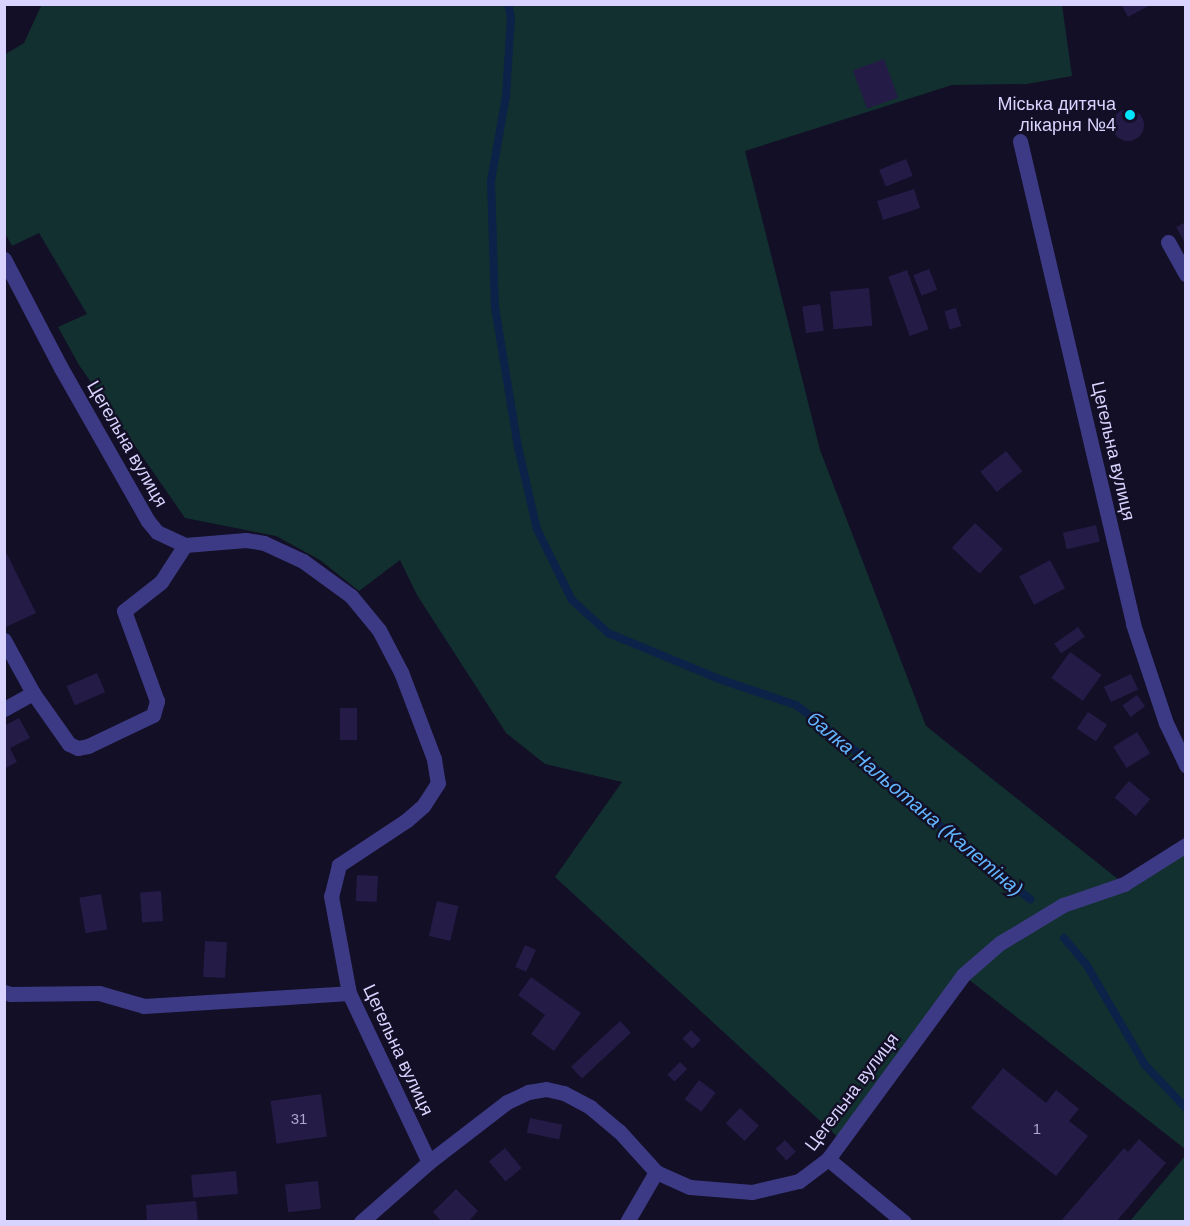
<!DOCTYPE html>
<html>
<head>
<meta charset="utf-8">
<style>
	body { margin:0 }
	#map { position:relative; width:1190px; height:1226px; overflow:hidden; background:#130f26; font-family:Helvetica,sans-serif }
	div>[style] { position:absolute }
	.green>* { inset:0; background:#12302f }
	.stream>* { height:8px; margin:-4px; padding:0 4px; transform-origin:4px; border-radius:4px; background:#0c2248 }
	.building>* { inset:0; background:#241b47; transform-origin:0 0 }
	.round { border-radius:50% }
	.minor>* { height:15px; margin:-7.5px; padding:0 7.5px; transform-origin:7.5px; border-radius:7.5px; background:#3d3a85 }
	.dots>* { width:16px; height:16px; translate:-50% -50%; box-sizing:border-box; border:3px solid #130f26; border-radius:50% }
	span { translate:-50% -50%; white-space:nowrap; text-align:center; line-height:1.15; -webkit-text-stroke:4.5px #130f26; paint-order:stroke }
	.number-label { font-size:15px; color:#aca6d1 }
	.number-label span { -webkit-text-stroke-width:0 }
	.poi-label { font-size:18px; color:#d9d4ff }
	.right { translate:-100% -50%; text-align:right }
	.street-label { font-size:18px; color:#d9d4ff }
	.water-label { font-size:20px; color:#62b6ff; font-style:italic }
	.frame { position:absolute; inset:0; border:6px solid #d9d4ff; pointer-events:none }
</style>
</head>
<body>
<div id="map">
	<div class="green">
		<i style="clip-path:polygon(42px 4px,1062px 5px,1072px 76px,1027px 84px,952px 85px,745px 151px,820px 450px,926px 726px,1124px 884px,1185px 845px,1185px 1149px,963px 975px,842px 1141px,555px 877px,622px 782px,545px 764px,506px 733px,417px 595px,400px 560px,359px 591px,320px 560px,276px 536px,185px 518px,79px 365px,58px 327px,87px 314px,39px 233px,12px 246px,5px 233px,4px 55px,24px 43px)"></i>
		<i style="clip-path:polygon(1185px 1156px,1185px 1221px,1130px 1221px)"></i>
	</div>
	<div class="stream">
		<i style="left:508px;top:4px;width:13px;rotate:77deg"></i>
		<i style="left:511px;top:17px;width:79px;rotate:93.6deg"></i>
		<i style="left:506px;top:96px;width:86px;rotate:100deg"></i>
		<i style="left:491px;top:181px;width:126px;rotate:88.2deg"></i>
		<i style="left:495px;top:307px;width:142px;rotate:80.7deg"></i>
		<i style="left:518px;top:447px;width:84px;rotate:77deg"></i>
		<i style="left:537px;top:529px;width:79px;rotate:63.8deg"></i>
		<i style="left:572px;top:600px;width:49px;rotate:42.5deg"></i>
		<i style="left:608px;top:633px;width:120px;rotate:22.5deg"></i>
		<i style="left:719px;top:679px;width:81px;rotate:18.7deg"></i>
		<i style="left:796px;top:705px;width:77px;rotate:37.6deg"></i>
		<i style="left:857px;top:752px;width:79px;rotate:42.4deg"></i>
		<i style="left:915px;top:805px;width:149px;rotate:39.3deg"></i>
		<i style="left:1064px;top:938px;width:34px;rotate:50deg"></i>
		<i style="left:1086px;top:964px;width:117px;rotate:59.7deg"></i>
		<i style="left:1145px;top:1065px;width:59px;rotate:46.4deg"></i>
	</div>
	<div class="building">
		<i style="clip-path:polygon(1121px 4px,1152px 4px,1128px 17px)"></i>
		<i style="left:884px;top:59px;width:41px;height:33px;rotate:70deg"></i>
		<i class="round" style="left:1112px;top:109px;width:32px;height:32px"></i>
		<i style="left:906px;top:159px;width:18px;height:29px;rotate:68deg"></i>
		<i style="left:914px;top:189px;width:20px;height:39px;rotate:72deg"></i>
		<i style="clip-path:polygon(1186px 222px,1186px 245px,1176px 227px)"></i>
		<i style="left:929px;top:269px;width:22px;height:17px;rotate:68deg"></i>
		<i style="left:907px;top:270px;width:63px;height:20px;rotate:70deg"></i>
		<i style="left:869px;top:288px;width:38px;height:39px;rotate:85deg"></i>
		<i style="left:820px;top:304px;width:27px;height:18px;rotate:82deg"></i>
		<i style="left:956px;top:308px;width:19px;height:12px;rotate:74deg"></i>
		<i style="left:1006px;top:451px;width:26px;height:33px;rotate:51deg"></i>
		<i style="left:975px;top:523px;width:38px;height:34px;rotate:43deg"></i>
		<i style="left:1096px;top:525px;width:17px;height:34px;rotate:77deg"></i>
		<i style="clip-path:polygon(4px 548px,36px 613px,4px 628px)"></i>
		<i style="left:1050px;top:560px;width:32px;height:35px;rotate:62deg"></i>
		<i style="left:1078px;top:627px;width:12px;height:29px;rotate:55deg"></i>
		<i style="left:1070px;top:652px;width:39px;height:32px;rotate:36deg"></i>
		<i style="left:97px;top:673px;width:21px;height:33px;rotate:67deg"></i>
		<i style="left:1131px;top:674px;width:17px;height:30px;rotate:65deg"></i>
		<i style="left:1137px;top:695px;width:14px;height:18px;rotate:54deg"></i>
		<i style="left:357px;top:708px;width:32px;height:17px;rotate:90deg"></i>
		<i style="left:1088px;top:712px;width:23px;height:20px;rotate:34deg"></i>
		<i style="clip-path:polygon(19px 718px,30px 738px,10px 748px,17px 762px,4px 769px,4px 726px)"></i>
		<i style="left:1137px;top:732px;width:25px;height:28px;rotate:58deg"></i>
		<i style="left:1129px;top:781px;width:28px;height:22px;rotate:41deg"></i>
		<i style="left:357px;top:875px;width:21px;height:26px;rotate:3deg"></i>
		<i style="left:161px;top:891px;width:30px;height:21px;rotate:86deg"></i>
		<i style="left:101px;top:894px;width:36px;height:22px;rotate:80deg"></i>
		<i style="left:437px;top:901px;width:22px;height:36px;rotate:13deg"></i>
		<i style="left:205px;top:941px;width:22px;height:36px;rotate:3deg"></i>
		<i style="left:525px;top:945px;width:12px;height:24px;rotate:24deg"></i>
		<i style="clip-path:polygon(531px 977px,581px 1013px,554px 1051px,531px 1034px,545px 1015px,518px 995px)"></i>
		<i style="left:620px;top:1021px;width:16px;height:67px;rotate:47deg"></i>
		<i style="left:691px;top:1030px;width:14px;height:12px;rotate:45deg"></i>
		<i style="left:680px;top:1062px;width:10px;height:18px;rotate:45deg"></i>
		<i style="clip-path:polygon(1003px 1068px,1046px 1103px,1056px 1090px,1079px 1109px,1069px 1121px,1088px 1136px,1056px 1176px,971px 1108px)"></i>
		<i style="left:699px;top:1080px;width:21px;height:24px;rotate:37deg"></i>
		<i style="left:321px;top:1094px;width:43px;height:51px;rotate:82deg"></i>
		<i style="left:740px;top:1108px;width:26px;height:21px;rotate:43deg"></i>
		<i style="left:530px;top:1118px;width:33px;height:15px;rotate:12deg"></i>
		<i style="clip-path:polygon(1139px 1139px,1166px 1163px,1116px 1222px,1060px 1222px,1124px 1148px,1128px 1152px)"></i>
		<i style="left:785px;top:1140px;width:16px;height:13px;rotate:47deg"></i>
		<i style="left:505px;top:1148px;width:26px;height:21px;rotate:50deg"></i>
		<i style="left:236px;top:1171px;width:23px;height:45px;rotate:85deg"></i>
		<i style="left:318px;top:1181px;width:28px;height:33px;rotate:84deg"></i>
		<i style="clip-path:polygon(456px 1189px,478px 1211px,468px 1222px,442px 1222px,433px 1212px)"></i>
		<i style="clip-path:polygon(196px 1201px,198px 1222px,147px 1222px,146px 1205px)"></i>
	</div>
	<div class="minor">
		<i style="left:1020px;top:141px;width:496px;rotate:76.8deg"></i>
		<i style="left:1133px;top:624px;width:104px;rotate:71.6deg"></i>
		<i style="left:1166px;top:723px;width:47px;rotate:64.5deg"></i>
		<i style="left:1168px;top:242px;width:37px;rotate:61deg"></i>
		<i style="left:4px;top:259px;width:123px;rotate:62.4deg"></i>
		<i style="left:61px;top:368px;width:176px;rotate:60.4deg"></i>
		<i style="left:148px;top:521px;width:14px;rotate:51deg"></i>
		<i style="left:157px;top:532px;width:31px;rotate:25deg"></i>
		<i style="left:185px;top:545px;width:61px;rotate:-4.7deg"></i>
		<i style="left:246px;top:540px;width:18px;rotate:9deg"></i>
		<i style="left:264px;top:543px;width:43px;rotate:24.8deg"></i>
		<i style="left:303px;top:561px;width:59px;rotate:36.1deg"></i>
		<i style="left:351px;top:596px;width:44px;rotate:50.5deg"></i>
		<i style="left:379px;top:630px;width:47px;rotate:62.4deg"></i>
		<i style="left:401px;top:672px;width:93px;rotate:69.2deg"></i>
		<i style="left:434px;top:759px;width:24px;rotate:81deg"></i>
		<i style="left:438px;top:783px;width:27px;rotate:123deg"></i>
		<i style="left:423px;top:806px;width:21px;rotate:139deg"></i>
		<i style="left:407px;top:820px;width:82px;rotate:146.5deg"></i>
		<i style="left:339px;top:865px;width:32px;rotate:104deg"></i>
		<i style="left:331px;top:896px;width:99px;rotate:79.5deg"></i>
		<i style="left:349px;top:993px;width:187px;rotate:64.7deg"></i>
		<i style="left:4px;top:640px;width:60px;rotate:61.3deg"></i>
		<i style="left:33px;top:693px;width:33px;rotate:151deg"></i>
		<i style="left:33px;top:693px;width:62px;rotate:54.8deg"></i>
		<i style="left:69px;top:744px;width:10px;rotate:24deg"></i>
		<i style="left:78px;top:748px;width:10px;rotate:-11deg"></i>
		<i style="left:88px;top:746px;width:72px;rotate:-25.5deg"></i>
		<i style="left:153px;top:715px;width:15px;rotate:-74deg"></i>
		<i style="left:157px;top:701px;width:96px;rotate:-110.1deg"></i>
		<i style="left:124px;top:611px;width:47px;rotate:-38.1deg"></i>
		<i style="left:161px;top:582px;width:44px;rotate:-57deg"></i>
		<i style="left:4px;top:992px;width:6px;rotate:18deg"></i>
		<i style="left:10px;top:994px;width:89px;rotate:-0.6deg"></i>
		<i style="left:99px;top:993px;width:47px;rotate:16.1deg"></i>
		<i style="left:144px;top:1006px;width:205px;rotate:-3.6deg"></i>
		<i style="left:828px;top:1159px;width:99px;rotate:39.7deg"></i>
		<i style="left:361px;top:1222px;width:91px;rotate:-41.4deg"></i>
		<i style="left:429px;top:1162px;width:98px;rotate:-37.6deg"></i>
		<i style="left:507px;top:1102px;width:23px;rotate:-25deg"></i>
		<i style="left:528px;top:1092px;width:18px;rotate:-9deg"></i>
		<i style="left:546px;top:1089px;width:18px;rotate:13deg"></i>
		<i style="left:564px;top:1093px;width:30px;rotate:28deg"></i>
		<i style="left:590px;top:1107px;width:38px;rotate:40deg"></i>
		<i style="left:619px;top:1131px;width:55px;rotate:47.9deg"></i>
		<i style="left:656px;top:1172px;width:37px;rotate:24deg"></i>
		<i style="left:690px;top:1187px;width:62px;rotate:4.6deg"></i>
		<i style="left:752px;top:1192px;width:48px;rotate:-13.2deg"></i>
		<i style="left:799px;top:1181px;width:36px;rotate:-37deg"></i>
		<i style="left:828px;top:1159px;width:228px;rotate:-53.7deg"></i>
		<i style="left:963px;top:975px;width:49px;rotate:-40.9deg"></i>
		<i style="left:1000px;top:943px;width:74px;rotate:-31.1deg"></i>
		<i style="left:1063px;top:905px;width:65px;rotate:-19deg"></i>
		<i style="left:1124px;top:884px;width:73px;rotate:-32.2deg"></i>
		<i style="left:627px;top:1222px;width:58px;rotate:-59.9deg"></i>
	</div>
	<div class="dots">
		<i style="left:1130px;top:115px;background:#00e5ff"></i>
	</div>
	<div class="number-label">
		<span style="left:299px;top:1119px">31</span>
		<span style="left:1037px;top:1129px">1</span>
	</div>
	<div class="poi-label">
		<span class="right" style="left:1116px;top:115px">Міська дитяча<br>лікарня №4</span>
	</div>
	<div class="street-label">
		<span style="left:127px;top:444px;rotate:60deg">Цегельна вулиця</span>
		<span style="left:1113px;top:451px;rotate:77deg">Цегельна вулиця</span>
		<span style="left:398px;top:1050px;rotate:65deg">Цегельна вулиця</span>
		<span style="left:852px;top:1092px;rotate:-53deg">Цегельна вулиця</span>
	</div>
	<div class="water-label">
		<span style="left:915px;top:804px;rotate:40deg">балка Нальотана (Калетіна)</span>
	</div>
	<div class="frame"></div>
</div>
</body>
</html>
